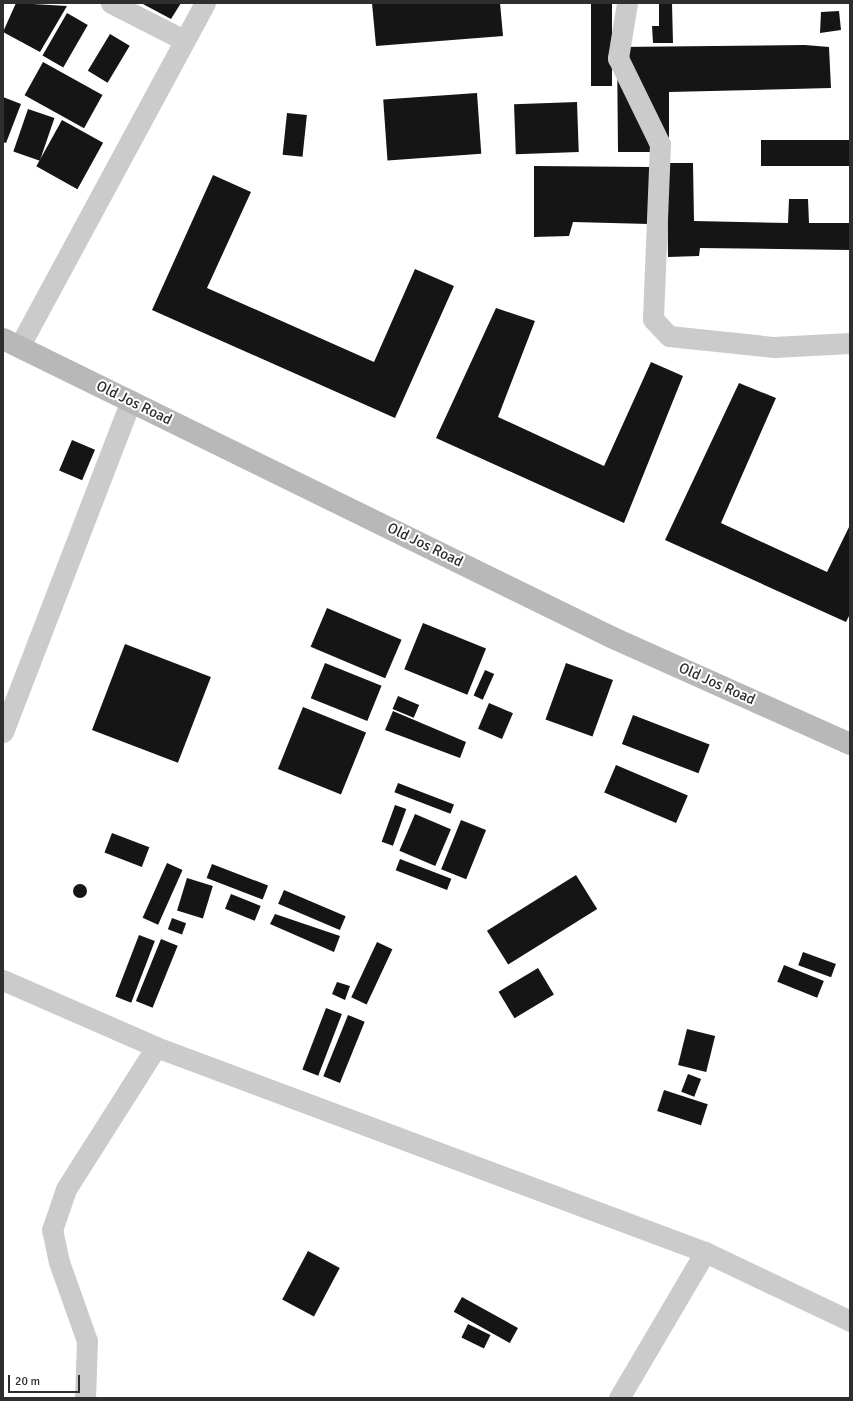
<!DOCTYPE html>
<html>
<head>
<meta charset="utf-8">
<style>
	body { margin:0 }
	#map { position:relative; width:853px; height:1401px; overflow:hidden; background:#fff; font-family:Signika,sans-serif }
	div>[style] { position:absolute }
	.building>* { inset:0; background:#151515; transform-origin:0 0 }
	.round { border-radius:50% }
	.street>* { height:21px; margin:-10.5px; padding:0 10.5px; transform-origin:10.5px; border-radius:10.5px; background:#cbcbcb }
	.secondary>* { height:22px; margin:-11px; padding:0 11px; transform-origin:11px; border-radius:11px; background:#b8b8b8 }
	span { translate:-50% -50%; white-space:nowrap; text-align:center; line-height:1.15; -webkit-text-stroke:4px #fff; paint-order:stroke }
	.street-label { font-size:15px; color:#2e2e2e }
	.frame { position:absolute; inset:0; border:4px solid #2e2e2e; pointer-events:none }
	.scale { position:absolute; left:8px; top:1375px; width:72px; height:18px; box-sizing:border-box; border:2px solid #2e2e2e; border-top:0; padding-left:5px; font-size:12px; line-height:14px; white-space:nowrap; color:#2e2e2e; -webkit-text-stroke:3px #fff; paint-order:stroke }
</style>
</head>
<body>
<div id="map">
	<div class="building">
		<i style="clip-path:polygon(16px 3px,67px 6px,40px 52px,3px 32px)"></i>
		<i style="clip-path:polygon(141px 3px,181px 3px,171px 19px)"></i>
		<i style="clip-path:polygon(372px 3px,500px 3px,503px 36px,376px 46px)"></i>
		<i style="left:591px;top:3px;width:21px;height:83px"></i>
		<i style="clip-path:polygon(659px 3px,672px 3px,673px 43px,653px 43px,652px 26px,659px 26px)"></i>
		<i style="clip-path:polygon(839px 11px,841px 30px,820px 33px,821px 12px)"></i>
		<i style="left:67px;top:13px;width:24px;height:49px;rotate:30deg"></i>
		<i style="left:110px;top:34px;width:23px;height:43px;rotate:31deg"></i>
		<i style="clip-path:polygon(805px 45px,829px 47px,831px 88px,669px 92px,669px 152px,618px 152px,617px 47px)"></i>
		<i style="left:43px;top:62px;width:68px;height:38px;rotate:29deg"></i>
		<i style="left:477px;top:93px;width:61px;height:94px;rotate:86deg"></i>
		<i style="clip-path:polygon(3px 97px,21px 104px,6px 143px,3px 142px)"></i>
		<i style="left:577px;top:102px;width:50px;height:63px;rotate:88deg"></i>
		<i style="left:28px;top:109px;width:28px;height:45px;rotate:19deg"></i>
		<i style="left:287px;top:113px;width:20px;height:42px;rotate:6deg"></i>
		<i style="left:62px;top:120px;width:47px;height:53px;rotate:29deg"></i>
		<i style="left:850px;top:140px;width:26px;height:89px;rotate:90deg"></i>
		<i style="clip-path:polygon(667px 163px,693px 163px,694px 221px,788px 223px,789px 199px,808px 199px,809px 223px,850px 223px,850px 250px,700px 248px,699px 256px,668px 257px)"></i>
		<i style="clip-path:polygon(534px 166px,650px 167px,649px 224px,573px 222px,569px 236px,534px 237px)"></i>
		<i style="clip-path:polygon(213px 175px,251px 192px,207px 288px,374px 362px,415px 269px,454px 286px,395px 418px,152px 310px)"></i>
		<i style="clip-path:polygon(496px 308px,535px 321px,498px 417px,604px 466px,651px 362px,683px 376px,624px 523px,436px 438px)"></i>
		<i style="clip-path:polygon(739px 383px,776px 398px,721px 523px,827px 572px,850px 525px,850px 614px,846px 622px,665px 540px)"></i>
		<i style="left:72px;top:440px;width:25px;height:33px;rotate:23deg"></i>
		<i style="left:327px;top:608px;width:81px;height:42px;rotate:23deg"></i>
		<i style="left:423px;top:623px;width:68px;height:50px;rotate:22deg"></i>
		<i style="left:125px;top:644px;width:92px;height:92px;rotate:21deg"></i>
		<i style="left:325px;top:663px;width:61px;height:38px;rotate:22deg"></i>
		<i style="left:566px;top:663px;width:50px;height:60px;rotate:20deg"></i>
		<i style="left:485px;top:670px;width:10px;height:28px;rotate:24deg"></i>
		<i style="left:398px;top:696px;width:23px;height:14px;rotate:23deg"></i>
		<i style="left:489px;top:703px;width:26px;height:28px;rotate:23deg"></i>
		<i style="left:303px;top:707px;width:68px;height:67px;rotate:22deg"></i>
		<i style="clip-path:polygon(393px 711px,466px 742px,460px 758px,385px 730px)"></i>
		<i style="left:633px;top:715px;width:82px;height:31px;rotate:21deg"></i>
		<i style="left:616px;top:765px;width:78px;height:30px;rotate:23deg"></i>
		<i style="left:398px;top:783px;width:60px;height:10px;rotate:21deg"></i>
		<i style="left:395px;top:805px;width:12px;height:39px;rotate:20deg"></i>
		<i style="left:415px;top:814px;width:39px;height:40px;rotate:23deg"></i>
		<i style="left:461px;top:820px;width:27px;height:53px;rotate:22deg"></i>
		<i style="left:112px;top:833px;width:40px;height:21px;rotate:21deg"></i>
		<i style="left:400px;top:859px;width:55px;height:12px;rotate:21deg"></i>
		<i style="left:167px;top:863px;width:17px;height:60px;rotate:24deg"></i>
		<i style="left:212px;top:864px;width:60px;height:15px;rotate:21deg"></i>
		<i style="left:576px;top:875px;width:40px;height:105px;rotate:58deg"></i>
		<i style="left:187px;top:878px;width:27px;height:34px;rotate:17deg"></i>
		<i class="round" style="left:73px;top:884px;width:14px;height:14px"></i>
		<i style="left:284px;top:890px;width:67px;height:15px;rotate:23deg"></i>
		<i style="left:231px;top:894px;width:32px;height:16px;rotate:22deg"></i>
		<i style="clip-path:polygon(275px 914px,340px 936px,334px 952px,270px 924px)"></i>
		<i style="left:172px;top:918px;width:15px;height:12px;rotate:20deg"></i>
		<i style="left:139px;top:935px;width:17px;height:66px;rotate:21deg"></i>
		<i style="left:161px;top:939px;width:18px;height:67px;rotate:22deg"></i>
		<i style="left:377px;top:942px;width:17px;height:61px;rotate:25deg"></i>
		<i style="left:803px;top:952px;width:35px;height:14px;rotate:20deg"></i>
		<i style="left:784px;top:965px;width:43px;height:18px;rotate:22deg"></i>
		<i style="left:538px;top:968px;width:31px;height:46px;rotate:59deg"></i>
		<i style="clip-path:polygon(337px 982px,350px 986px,345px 1000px,332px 994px)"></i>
		<i style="left:326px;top:1008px;width:17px;height:66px;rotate:21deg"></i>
		<i style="left:348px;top:1015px;width:18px;height:66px;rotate:22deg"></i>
		<i style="left:687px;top:1029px;width:29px;height:37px;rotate:14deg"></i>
		<i style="left:688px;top:1074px;width:14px;height:19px;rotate:21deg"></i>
		<i style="left:664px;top:1090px;width:46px;height:22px;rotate:18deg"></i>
		<i style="left:308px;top:1251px;width:36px;height:55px;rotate:28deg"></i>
		<i style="left:462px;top:1297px;width:64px;height:17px;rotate:29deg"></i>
		<i style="left:468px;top:1324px;width:25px;height:15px;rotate:26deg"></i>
	</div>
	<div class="street">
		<i style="left:111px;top:3px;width:82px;rotate:26.9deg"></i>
		<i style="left:627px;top:3px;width:56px;rotate:99.3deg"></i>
		<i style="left:618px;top:58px;width:96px;rotate:64deg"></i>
		<i style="left:660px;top:144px;width:175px;rotate:92.3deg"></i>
		<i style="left:653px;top:319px;width:23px;rotate:47deg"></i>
		<i style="left:669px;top:336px;width:106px;rotate:6deg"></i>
		<i style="left:774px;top:347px;width:76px;rotate:-3deg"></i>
		<i style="left:19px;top:347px;width:391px;rotate:-61.6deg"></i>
		<i style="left:3px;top:732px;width:355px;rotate:-68.9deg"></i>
		<i style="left:3px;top:980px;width:167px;rotate:23.6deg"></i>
		<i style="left:156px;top:1047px;width:586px;rotate:20.48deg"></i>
		<i style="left:705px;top:1252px;width:161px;rotate:25.4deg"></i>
		<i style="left:85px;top:1398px;width:57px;rotate:-88deg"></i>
		<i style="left:87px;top:1341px;width:84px;rotate:-109.5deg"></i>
		<i style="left:59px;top:1262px;width:33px;rotate:-102deg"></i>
		<i style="left:52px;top:1230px;width:43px;rotate:-71.1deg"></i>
		<i style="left:66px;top:1189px;width:168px;rotate:-57.6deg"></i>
		<i style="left:619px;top:1398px;width:169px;rotate:-59.5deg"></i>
	</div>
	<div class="secondary">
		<i style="left:3px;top:339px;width:677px;rotate:26.11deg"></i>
		<i style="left:611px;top:637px;width:262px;rotate:24.1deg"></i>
	</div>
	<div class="street-label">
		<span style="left:134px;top:403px;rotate:26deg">Old Jos Road</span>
		<span style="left:425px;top:545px;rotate:26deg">Old Jos Road</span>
		<span style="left:717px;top:684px;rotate:24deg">Old Jos Road</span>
	</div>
	<div class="frame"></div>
	<div class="scale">20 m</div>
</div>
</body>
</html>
